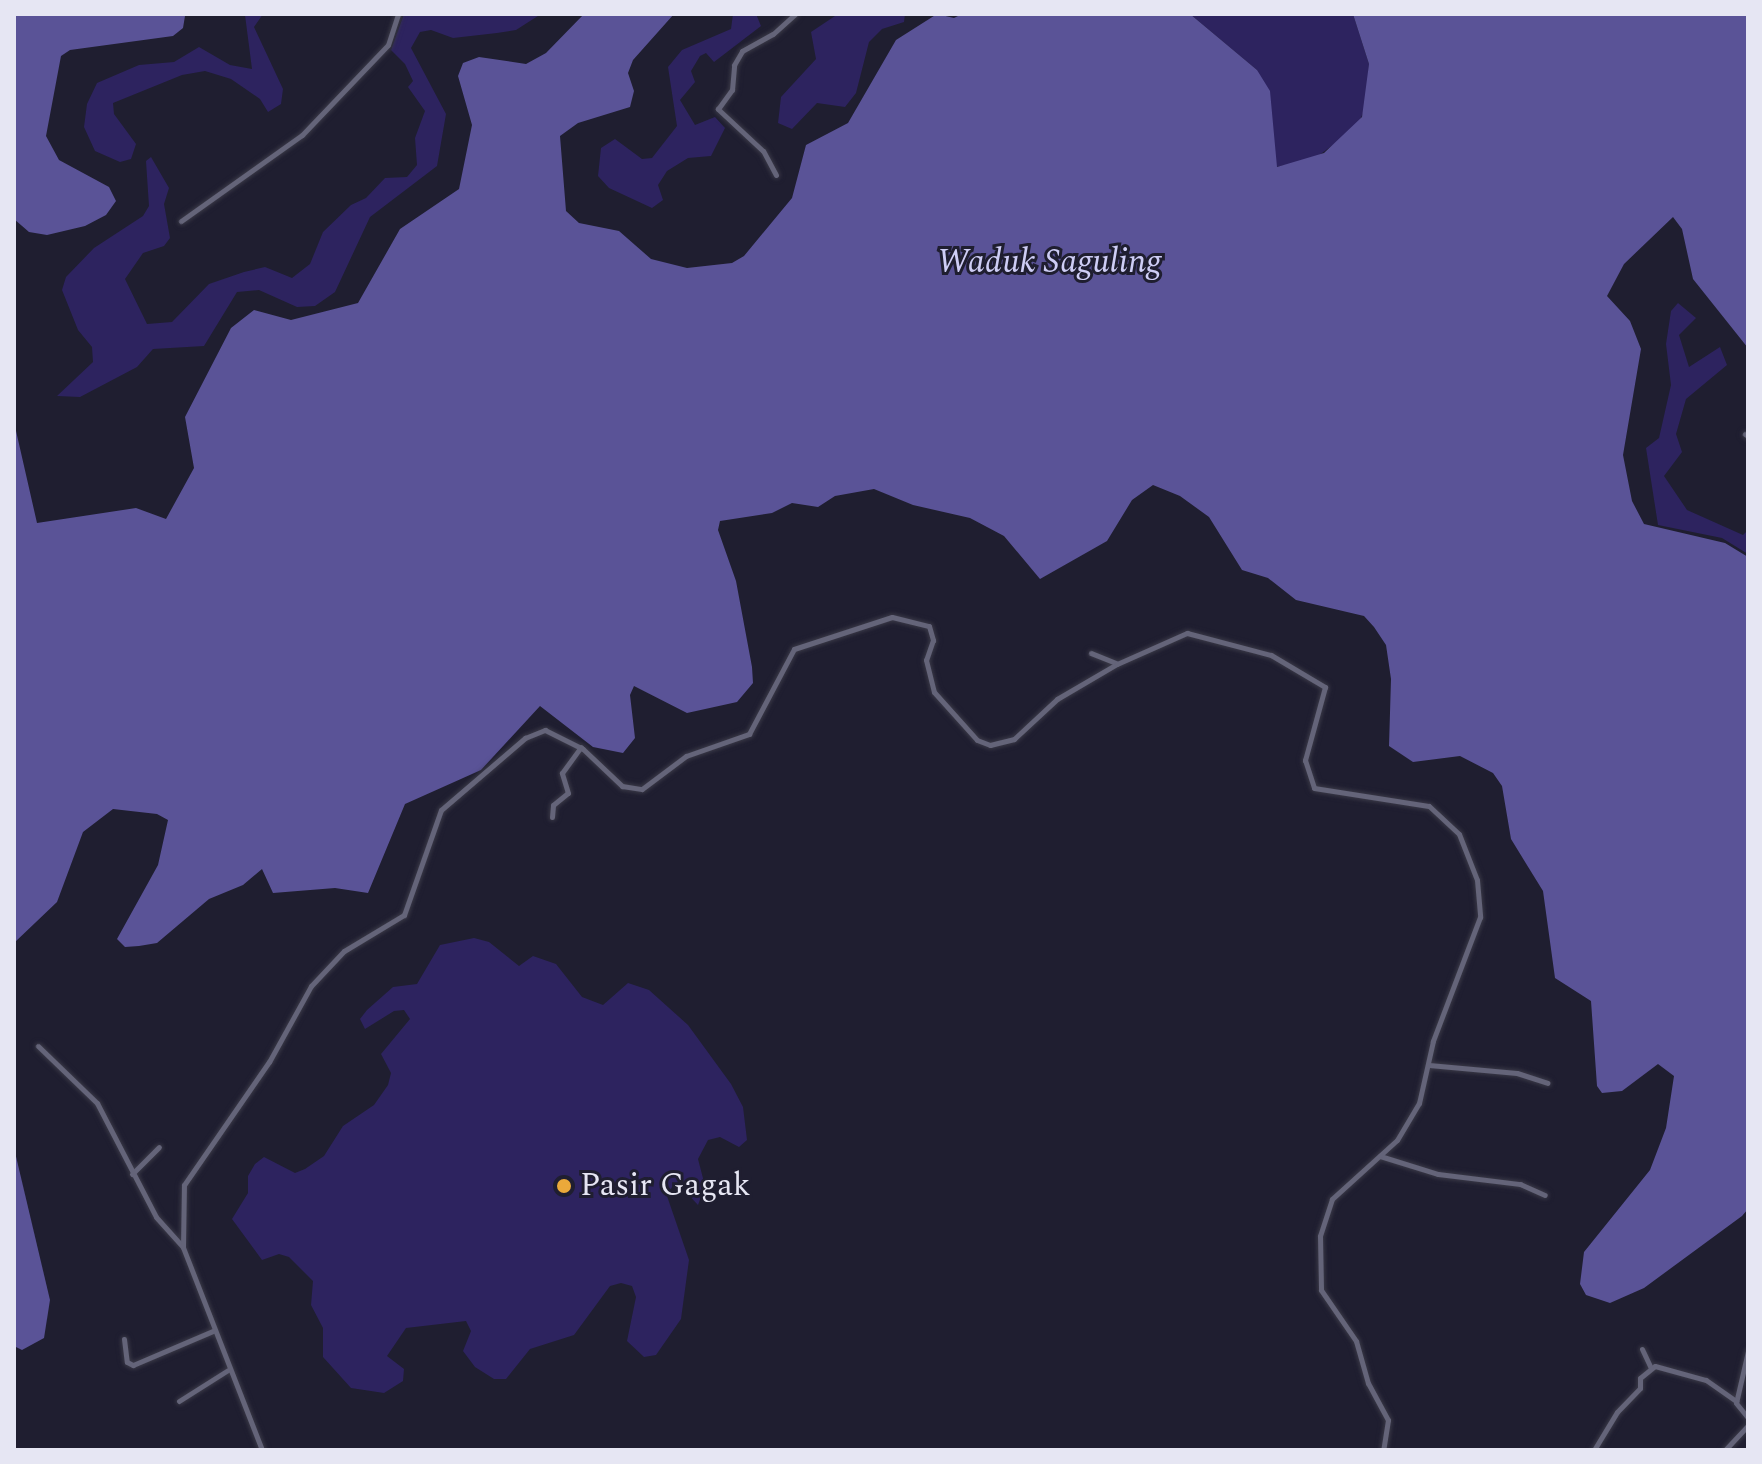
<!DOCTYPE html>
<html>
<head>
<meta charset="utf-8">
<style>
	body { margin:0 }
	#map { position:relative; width:1762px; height:1464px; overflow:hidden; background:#1f1e30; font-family:Spectral,serif }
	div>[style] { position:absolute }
	.green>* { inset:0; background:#2d235f }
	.water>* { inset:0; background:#5a5397 }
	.roads { filter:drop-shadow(0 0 2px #3a3947) drop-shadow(0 0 2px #3a3947) }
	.minor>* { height:5px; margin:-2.5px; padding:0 2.5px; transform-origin:2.5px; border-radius:2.5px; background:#646479 }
	.dots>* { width:22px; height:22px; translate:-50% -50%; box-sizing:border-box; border:4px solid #1f1e30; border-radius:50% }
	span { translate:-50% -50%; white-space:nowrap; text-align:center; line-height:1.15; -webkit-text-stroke:6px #1f1e30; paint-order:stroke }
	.poi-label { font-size:32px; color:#e6e6f3 }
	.left { translate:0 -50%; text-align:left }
	.water-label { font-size:34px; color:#cecdf5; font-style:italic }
	.frame { position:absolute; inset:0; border:16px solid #e6e6f3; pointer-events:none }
</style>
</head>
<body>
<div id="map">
	<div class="green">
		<i style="clip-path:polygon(263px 14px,254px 27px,283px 89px,281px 104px,268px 112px,260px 99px,231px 79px,205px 71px,182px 75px,113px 103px,114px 114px,136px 144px,131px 159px,120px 162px,95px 151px,84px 127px,87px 104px,97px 83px,139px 65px,174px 62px,199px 47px,230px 65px,252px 69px,245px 15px)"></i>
		<i style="clip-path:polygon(404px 14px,541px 14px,516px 30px,497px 33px,453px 38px,431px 30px,420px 32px,411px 48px,446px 114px,437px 166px,370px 217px,335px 292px,315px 306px,297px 307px,259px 290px,237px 292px,204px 346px,153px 349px,137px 367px,80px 397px,57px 396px,93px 362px,92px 347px,78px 330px,62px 290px,66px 277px,94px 248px,143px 216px,149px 206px,146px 161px,151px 157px,169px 188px,164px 204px,170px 238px,164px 246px,143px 253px,125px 279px,147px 324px,172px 322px,209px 284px,244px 272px,265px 267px,292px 278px,310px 264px,323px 232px,351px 205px,366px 198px,385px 178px,407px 177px,417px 165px,415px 138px,425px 111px,408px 87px,413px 81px,405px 64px,391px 50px)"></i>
		<i style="clip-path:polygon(733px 14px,756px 14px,761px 26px,714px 62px,706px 53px,700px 56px,691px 71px,695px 82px,680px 100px,695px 125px,715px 117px,725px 128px,711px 156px,688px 158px,667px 171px,658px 185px,663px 200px,652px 208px,609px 188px,598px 176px,601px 148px,615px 139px,642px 159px,652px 158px,677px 126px,668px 67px,682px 50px,731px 29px)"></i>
		<i style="clip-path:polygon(838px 14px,905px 14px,904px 22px,882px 29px,869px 42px,856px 93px,845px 107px,817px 103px,792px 129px,778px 123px,781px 97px,816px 59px,811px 32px)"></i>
		<i style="clip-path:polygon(1190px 14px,1353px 14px,1369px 64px,1366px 106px,1357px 127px,1314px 159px,1276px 167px,1257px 70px)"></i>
		<i style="clip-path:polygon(1678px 303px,1696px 318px,1679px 335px,1689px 367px,1720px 347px,1727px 365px,1686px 399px,1676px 434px,1682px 452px,1664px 476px,1687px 510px,1743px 535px,1748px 530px,1748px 554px,1722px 538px,1658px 525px,1646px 448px,1659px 438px,1671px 385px,1666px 344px,1671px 311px)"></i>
		<i style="clip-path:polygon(474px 938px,489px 942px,519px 966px,533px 956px,556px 964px,582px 997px,603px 1005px,628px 983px,649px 990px,688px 1025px,731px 1084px,743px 1107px,747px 1140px,739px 1147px,720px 1137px,708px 1140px,698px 1159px,705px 1186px,698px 1205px,683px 1189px,672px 1187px,667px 1196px,689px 1260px,681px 1319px,656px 1355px,644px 1357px,627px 1341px,636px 1297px,632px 1286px,621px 1283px,610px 1286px,574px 1335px,530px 1349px,506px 1379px,494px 1379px,475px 1367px,463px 1351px,471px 1331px,466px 1321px,406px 1328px,387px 1356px,404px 1369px,403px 1381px,384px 1393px,351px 1388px,323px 1357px,323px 1328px,311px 1305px,313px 1281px,289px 1257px,279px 1254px,262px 1260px,232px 1219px,248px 1193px,248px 1176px,255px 1164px,264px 1157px,295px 1173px,305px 1169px,324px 1156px,343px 1126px,374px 1105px,388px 1085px,391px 1073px,381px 1054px,410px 1019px,404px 1010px,394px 1011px,365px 1029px,360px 1019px,367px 1010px,393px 987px,417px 984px,440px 945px)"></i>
	</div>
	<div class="water">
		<i style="clip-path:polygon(14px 14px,185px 16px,183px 28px,173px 36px,70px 50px,61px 56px,46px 136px,59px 160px,109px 187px,116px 201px,106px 215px,85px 226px,47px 235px,29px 232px,14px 219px)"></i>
		<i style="clip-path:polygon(584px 14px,674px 14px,633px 60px,628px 73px,634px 91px,630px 107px,578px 123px,560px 136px,566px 211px,579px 223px,619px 231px,651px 259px,687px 268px,732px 263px,744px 256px,792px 198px,806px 145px,848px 123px,896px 40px,937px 14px,954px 18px,962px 14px,1190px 14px,1257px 70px,1270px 91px,1277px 167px,1324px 153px,1362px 117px,1369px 64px,1353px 14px,1748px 14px,1748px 348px,1693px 279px,1682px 229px,1673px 217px,1624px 264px,1607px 296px,1630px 321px,1641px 349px,1623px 455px,1632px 501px,1644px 524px,1725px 543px,1748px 557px,1748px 1209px,1742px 1216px,1644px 1288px,1610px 1303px,1586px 1295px,1580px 1284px,1584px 1252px,1650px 1170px,1666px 1128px,1674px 1076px,1658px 1064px,1622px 1091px,1602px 1093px,1597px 1086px,1591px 1001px,1555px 978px,1543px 891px,1511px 839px,1502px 786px,1493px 773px,1460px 756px,1413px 762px,1389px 746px,1391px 679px,1386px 645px,1374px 627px,1364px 616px,1296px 600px,1268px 578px,1242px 570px,1209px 517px,1180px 496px,1153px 485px,1132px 500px,1107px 541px,1040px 579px,1004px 536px,970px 518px,913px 505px,874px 489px,835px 496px,818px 507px,792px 503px,772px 513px,720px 521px,718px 530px,736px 581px,752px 667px,753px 683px,737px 702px,687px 713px,634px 686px,630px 695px,635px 738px,623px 753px,593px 747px,540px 706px,481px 770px,405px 804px,368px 893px,335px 888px,273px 893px,262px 869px,243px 885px,209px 899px,157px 943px,139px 946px,125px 947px,117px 939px,158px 865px,168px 820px,157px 814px,113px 809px,83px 832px,57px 902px,14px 943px,14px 422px,37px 523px,136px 508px,166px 519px,194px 468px,185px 417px,231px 328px,254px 310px,291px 320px,358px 303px,400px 229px,459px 189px,472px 125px,458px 76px,463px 63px,479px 57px,526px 64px,546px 53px)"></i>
		<i style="clip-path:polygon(14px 1148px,50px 1300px,44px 1338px,22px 1350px,14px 1346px)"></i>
	</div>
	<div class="roads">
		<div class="minor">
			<i style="left:776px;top:175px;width:27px;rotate:-118deg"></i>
			<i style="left:763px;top:151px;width:62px;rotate:-137deg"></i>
			<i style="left:718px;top:109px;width:24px;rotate:-54deg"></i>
			<i style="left:732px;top:90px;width:25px;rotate:-85deg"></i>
			<i style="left:734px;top:65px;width:16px;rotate:-60deg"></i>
			<i style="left:742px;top:51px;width:35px;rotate:-29deg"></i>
			<i style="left:773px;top:34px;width:30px;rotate:-42deg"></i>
			<i style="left:181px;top:221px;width:148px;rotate:-35.4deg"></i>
			<i style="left:302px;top:135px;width:124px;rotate:-46.3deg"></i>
			<i style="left:388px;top:45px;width:33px;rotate:-72deg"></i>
			<i style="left:1745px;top:434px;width:4px;rotate:34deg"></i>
			<i style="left:1091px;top:653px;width:27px;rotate:22deg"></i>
			<i style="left:552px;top:817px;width:12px;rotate:-85deg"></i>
			<i style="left:553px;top:805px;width:19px;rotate:-39deg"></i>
			<i style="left:568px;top:793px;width:21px;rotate:-107deg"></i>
			<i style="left:562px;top:773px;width:32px;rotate:-54deg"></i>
			<i style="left:38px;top:1046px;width:82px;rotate:44deg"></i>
			<i style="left:97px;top:1103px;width:128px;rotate:62.6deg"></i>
			<i style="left:156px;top:1217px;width:39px;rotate:48deg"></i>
			<i style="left:1429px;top:1065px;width:88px;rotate:5.2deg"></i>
			<i style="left:1517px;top:1073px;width:32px;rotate:18deg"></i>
			<i style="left:1380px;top:1156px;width:61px;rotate:17.2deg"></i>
			<i style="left:1438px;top:1174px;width:83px;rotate:7deg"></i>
			<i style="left:1520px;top:1184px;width:27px;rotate:24deg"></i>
			<i style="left:132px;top:1174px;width:38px;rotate:-45deg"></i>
			<i style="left:124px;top:1339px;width:23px;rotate:83deg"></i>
			<i style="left:127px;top:1362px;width:7px;rotate:27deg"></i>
			<i style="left:133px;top:1365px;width:89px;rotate:-23.1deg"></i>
			<i style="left:1642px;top:1349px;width:21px;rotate:65deg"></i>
			<i style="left:1748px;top:1351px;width:53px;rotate:103deg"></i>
			<i style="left:1736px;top:1403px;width:19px;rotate:51deg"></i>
			<i style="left:179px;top:1401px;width:58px;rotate:-32.3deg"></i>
			<i style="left:262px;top:1450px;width:218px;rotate:-111.3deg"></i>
			<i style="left:183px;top:1247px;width:62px;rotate:-89.1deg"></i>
			<i style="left:184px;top:1185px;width:150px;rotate:-55.4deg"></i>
			<i style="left:269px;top:1062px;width:87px;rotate:-61.1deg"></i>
			<i style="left:311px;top:986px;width:48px;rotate:-46.7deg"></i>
			<i style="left:344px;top:951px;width:70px;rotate:-31deg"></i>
			<i style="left:404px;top:915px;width:111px;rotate:-70.6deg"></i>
			<i style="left:441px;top:810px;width:111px;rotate:-40.6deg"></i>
			<i style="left:525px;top:738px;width:22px;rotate:-22deg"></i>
			<i style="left:545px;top:730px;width:42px;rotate:26.6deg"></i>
			<i style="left:583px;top:749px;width:54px;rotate:43.5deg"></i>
			<i style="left:622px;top:786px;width:20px;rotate:9deg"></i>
			<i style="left:642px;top:789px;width:55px;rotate:-36.9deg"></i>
			<i style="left:686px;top:756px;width:67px;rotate:-19.2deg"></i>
			<i style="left:749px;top:734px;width:96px;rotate:-62.1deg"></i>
			<i style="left:794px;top:649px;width:103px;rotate:-18.1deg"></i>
			<i style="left:892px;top:617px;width:38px;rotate:14deg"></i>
			<i style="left:929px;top:626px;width:15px;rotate:74deg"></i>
			<i style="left:933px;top:640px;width:21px;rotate:109deg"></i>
			<i style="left:926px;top:660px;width:33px;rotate:76deg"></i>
			<i style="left:934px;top:692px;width:64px;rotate:48.1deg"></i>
			<i style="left:977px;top:740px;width:14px;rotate:21deg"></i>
			<i style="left:990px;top:745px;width:25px;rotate:-14deg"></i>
			<i style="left:1014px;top:739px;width:59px;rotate:-42.9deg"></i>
			<i style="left:1057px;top:699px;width:69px;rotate:-30.3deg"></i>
			<i style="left:1117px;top:664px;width:77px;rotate:-23.9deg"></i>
			<i style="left:1187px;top:633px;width:87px;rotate:14.7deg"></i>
			<i style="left:1271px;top:655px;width:63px;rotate:30.7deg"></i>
			<i style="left:1325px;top:687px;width:76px;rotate:105.3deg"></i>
			<i style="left:1305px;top:760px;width:29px;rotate:72deg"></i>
			<i style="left:1314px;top:788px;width:116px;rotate:8.9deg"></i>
			<i style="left:1429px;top:806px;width:41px;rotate:43deg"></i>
			<i style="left:1459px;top:834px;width:49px;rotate:68.6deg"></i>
			<i style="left:1477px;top:880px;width:37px;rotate:85deg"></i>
			<i style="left:1480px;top:917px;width:133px;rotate:110.8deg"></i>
			<i style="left:1433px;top:1041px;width:64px;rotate:102.7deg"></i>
			<i style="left:1419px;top:1103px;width:43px;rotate:120.7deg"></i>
			<i style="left:1397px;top:1140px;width:88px;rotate:137.8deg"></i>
			<i style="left:1332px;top:1199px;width:39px;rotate:108deg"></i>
			<i style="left:1320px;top:1236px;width:54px;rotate:88.9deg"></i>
			<i style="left:1321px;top:1290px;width:62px;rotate:55.5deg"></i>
			<i style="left:1356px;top:1341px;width:44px;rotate:74.1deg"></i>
			<i style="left:1368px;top:1383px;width:42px;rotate:61.6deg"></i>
			<i style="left:1388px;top:1420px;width:30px;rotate:99deg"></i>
			<i style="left:1594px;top:1450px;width:44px;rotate:-58.8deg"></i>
			<i style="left:1617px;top:1412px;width:33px;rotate:-46deg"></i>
			<i style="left:1640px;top:1388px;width:10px;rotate:-90deg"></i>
			<i style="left:1640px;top:1378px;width:19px;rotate:-39deg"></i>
			<i style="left:1655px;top:1366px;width:53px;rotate:15.4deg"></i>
			<i style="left:1706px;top:1380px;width:37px;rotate:35deg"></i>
			<i style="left:1725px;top:1450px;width:34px;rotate:-47deg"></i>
		</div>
	</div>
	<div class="dots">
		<i style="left:564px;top:1186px;background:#eba93a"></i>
	</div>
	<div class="poi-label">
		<span class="left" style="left:580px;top:1186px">Pasir Gagak</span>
	</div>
	<div class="water-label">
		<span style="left:1049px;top:263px">Waduk Saguling</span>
	</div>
	<div class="frame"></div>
</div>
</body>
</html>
